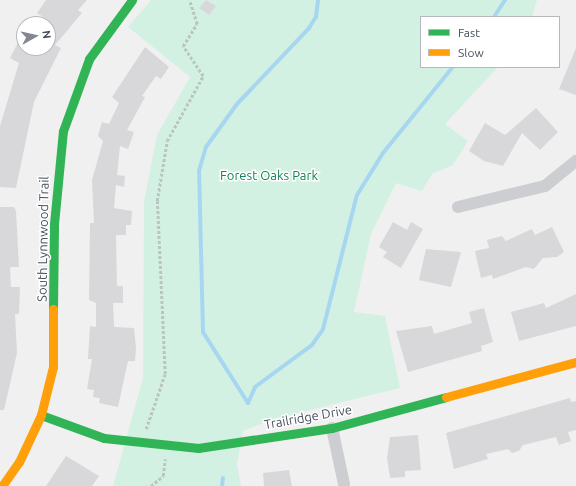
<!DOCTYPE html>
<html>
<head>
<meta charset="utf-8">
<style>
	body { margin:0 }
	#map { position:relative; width:576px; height:486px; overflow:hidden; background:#f1f0f0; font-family:Ubuntu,sans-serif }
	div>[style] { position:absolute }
	.green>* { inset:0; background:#d3f1e2 }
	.stream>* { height:4px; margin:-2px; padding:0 2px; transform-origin:2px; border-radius:2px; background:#a7d7f0 }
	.building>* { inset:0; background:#d8d8da }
	.path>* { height:2.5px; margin-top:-1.25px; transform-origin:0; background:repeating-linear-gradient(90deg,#b8c5c2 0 3px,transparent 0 5px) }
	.street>* { height:12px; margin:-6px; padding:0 6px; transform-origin:6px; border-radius:6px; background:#ccced1 }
	.fast>* { height:9px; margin:-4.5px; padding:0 4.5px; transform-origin:4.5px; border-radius:4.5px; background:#30b455 }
	.slow>* { height:9px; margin:-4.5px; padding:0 4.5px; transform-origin:4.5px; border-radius:4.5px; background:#ff9f0a }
	span { translate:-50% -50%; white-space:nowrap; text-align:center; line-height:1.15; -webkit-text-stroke:3px #fff; paint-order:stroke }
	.park-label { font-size:13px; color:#138259 }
	.street-label { font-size:13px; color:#464f5d }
	.legend { position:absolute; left:420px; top:16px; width:140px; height:52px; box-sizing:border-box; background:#fff; border:1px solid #b5b9be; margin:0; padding:5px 7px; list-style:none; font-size:12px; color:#464f5d }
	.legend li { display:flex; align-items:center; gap:8px; height:20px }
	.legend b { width:20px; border:1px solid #b5b9be }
	.north { position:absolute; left:16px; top:16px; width:40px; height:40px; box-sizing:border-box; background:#fff; border:1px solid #b5b9be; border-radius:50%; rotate:82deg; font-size:11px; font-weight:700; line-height:16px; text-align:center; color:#464f5d }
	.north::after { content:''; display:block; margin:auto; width:14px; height:18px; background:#828790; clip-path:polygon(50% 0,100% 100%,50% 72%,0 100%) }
</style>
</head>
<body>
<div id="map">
	<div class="green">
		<i style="clip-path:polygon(151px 0,537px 0,532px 17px,421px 17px,421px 67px,498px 67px,445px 124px,468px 141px,453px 165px,432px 174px,422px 191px,396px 183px,371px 234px,354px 312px,385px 316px,400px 388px,277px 418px,243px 431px,237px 464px,241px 486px,113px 486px,143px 378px,144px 202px,157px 135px,190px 77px,128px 27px)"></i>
	</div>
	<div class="stream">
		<i style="left:494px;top:17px;width:20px;rotate:-57deg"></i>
		<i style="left:248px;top:403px;width:84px;rotate:-122.4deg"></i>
		<i style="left:203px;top:332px;width:161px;rotate:-91.4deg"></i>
		<i style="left:199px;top:171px;width:25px;rotate:-74deg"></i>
		<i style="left:206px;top:147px;width:53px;rotate:-54.2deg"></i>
		<i style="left:237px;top:104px;width:105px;rotate:-46.5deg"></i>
		<i style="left:309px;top:28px;width:13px;rotate:-58deg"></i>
		<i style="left:316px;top:17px;width:17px;rotate:-83deg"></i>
		<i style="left:248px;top:403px;width:17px;rotate:-66deg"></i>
		<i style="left:255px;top:387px;width:71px;rotate:-36.4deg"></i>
		<i style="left:312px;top:345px;width:19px;rotate:-55deg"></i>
		<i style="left:323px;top:329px;width:138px;rotate:-75.8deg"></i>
		<i style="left:357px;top:195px;width:49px;rotate:-58.2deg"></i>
		<i style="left:383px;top:153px;width:111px;rotate:-50.9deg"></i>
		<i style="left:222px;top:486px;width:8px;rotate:-83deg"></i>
	</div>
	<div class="building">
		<i style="clip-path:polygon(46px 0,87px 0,78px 10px,82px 13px,55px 45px,61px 48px,34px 102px,16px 188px,0 187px,0 126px,19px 63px,10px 58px,24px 31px,24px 48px,48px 48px,48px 20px,37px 13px)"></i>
		<i style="clip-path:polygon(206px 0,216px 6px,209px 15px,199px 8px)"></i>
		<i style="clip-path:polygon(145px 47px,169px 67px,161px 79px,156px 76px,142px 96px,145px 97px,127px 130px,134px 132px,128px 149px,120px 146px,117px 175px,125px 176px,124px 187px,116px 185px,114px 208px,132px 211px,131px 225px,126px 225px,126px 235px,116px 235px,117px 286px,123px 286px,123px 303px,113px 303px,114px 327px,134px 328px,136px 348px,135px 361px,128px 361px,118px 407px,99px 403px,100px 398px,93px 397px,94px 390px,87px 389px,92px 359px,88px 359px,90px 326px,96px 327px,96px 303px,89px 300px,90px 223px,94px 223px,92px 180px,103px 141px,98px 136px,102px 122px,109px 124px,119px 103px,112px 97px)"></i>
		<i style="clip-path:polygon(576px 48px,576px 95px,559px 89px)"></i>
		<i style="clip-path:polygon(536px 108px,558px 132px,540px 150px,522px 133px,503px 166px,484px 161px,469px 151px,485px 123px,505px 135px)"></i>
		<i style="clip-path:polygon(0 207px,14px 207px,16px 211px,19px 267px,10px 267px,11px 287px,20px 287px,19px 314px,15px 314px,17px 353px,4px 410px,0 410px)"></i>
		<i style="clip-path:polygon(393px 222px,407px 230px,411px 222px,423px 229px,401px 268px,383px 257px,387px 252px,379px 247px)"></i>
		<i style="clip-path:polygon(552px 227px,564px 252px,557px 257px,543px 258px,534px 269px,526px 267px,493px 279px,492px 275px,481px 278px,475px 251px,489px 248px,487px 240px,502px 236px,506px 241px,532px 229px,535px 235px)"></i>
		<i style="clip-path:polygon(426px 249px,461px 252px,451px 287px,419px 280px)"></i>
		<i style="clip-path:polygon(576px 294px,576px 326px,519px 341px,511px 312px,544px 303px,546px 308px)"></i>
		<i style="clip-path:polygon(484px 308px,493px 342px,481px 346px,482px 351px,408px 372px,396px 331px,432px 326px,434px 334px,472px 323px,469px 312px)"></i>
		<i style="clip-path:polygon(570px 398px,571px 402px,576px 401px,576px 430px,568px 432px,571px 441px,559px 445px,556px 437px,523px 445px,519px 451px,512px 453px,508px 449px,486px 454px,488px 459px,454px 469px,446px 433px)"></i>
		<i style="clip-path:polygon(418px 435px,421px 470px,405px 471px,405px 477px,390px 478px,387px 458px,390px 437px)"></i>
		<i style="clip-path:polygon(66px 456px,99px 476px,92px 486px,46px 486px)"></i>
		<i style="clip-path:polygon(289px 470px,292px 486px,264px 486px,263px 473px)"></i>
	</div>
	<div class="path">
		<i style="left:146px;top:429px;width:58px;rotate:-70.9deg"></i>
		<i style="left:165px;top:374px;width:173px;rotate:-92.6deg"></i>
		<i style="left:157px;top:201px;width:61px;rotate:-80.5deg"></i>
		<i style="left:167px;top:141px;width:74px;rotate:-61deg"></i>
		<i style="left:203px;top:76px;width:36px;rotate:-124deg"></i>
		<i style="left:183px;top:46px;width:26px;rotate:-58deg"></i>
		<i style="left:197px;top:24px;width:25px;rotate:-108deg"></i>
		<i style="left:151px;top:486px;width:16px;rotate:-40deg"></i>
		<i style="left:163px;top:476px;width:17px;rotate:-83deg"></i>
	</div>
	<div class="street">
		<i style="left:458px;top:207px;width:89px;rotate:-13.6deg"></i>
		<i style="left:545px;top:186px;width:40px;rotate:-39deg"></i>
		<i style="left:332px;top:428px;width:57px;rotate:77.9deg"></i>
	</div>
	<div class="fast">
		<i style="left:53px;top:309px;width:85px;rotate:-89.3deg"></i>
		<i style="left:54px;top:224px;width:93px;rotate:-84.5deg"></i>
		<i style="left:63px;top:131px;width:77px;rotate:-70.1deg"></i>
		<i style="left:89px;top:59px;width:73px;rotate:-53.9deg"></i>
		<i style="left:41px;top:415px;width:67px;rotate:20.1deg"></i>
		<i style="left:104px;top:438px;width:95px;rotate:6.1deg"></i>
		<i style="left:198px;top:448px;width:135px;rotate:-8.5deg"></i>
		<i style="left:332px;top:428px;width:118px;rotate:-15.2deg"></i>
	</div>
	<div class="slow">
		<i style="left:446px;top:397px;width:135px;rotate:-15.1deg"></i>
		<i style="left:2px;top:486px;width:29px;rotate:-55deg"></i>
		<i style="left:19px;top:462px;width:52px;rotate:-64.9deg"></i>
		<i style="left:41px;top:415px;width:49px;rotate:-76deg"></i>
		<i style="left:53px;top:367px;width:58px;rotate:-90deg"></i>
	</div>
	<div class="park-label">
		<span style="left:269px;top:175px">Forest Oaks Park</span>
	</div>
	<div class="street-label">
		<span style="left:43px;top:239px;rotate:-89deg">South Lynnwood Trail</span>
		<span style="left:308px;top:417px;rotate:-10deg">Trailridge Drive</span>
	</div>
	<ul class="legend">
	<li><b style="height:5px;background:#30b455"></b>Fast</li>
	<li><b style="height:5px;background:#ff9f0a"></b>Slow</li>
	</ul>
	<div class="north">N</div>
</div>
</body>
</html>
